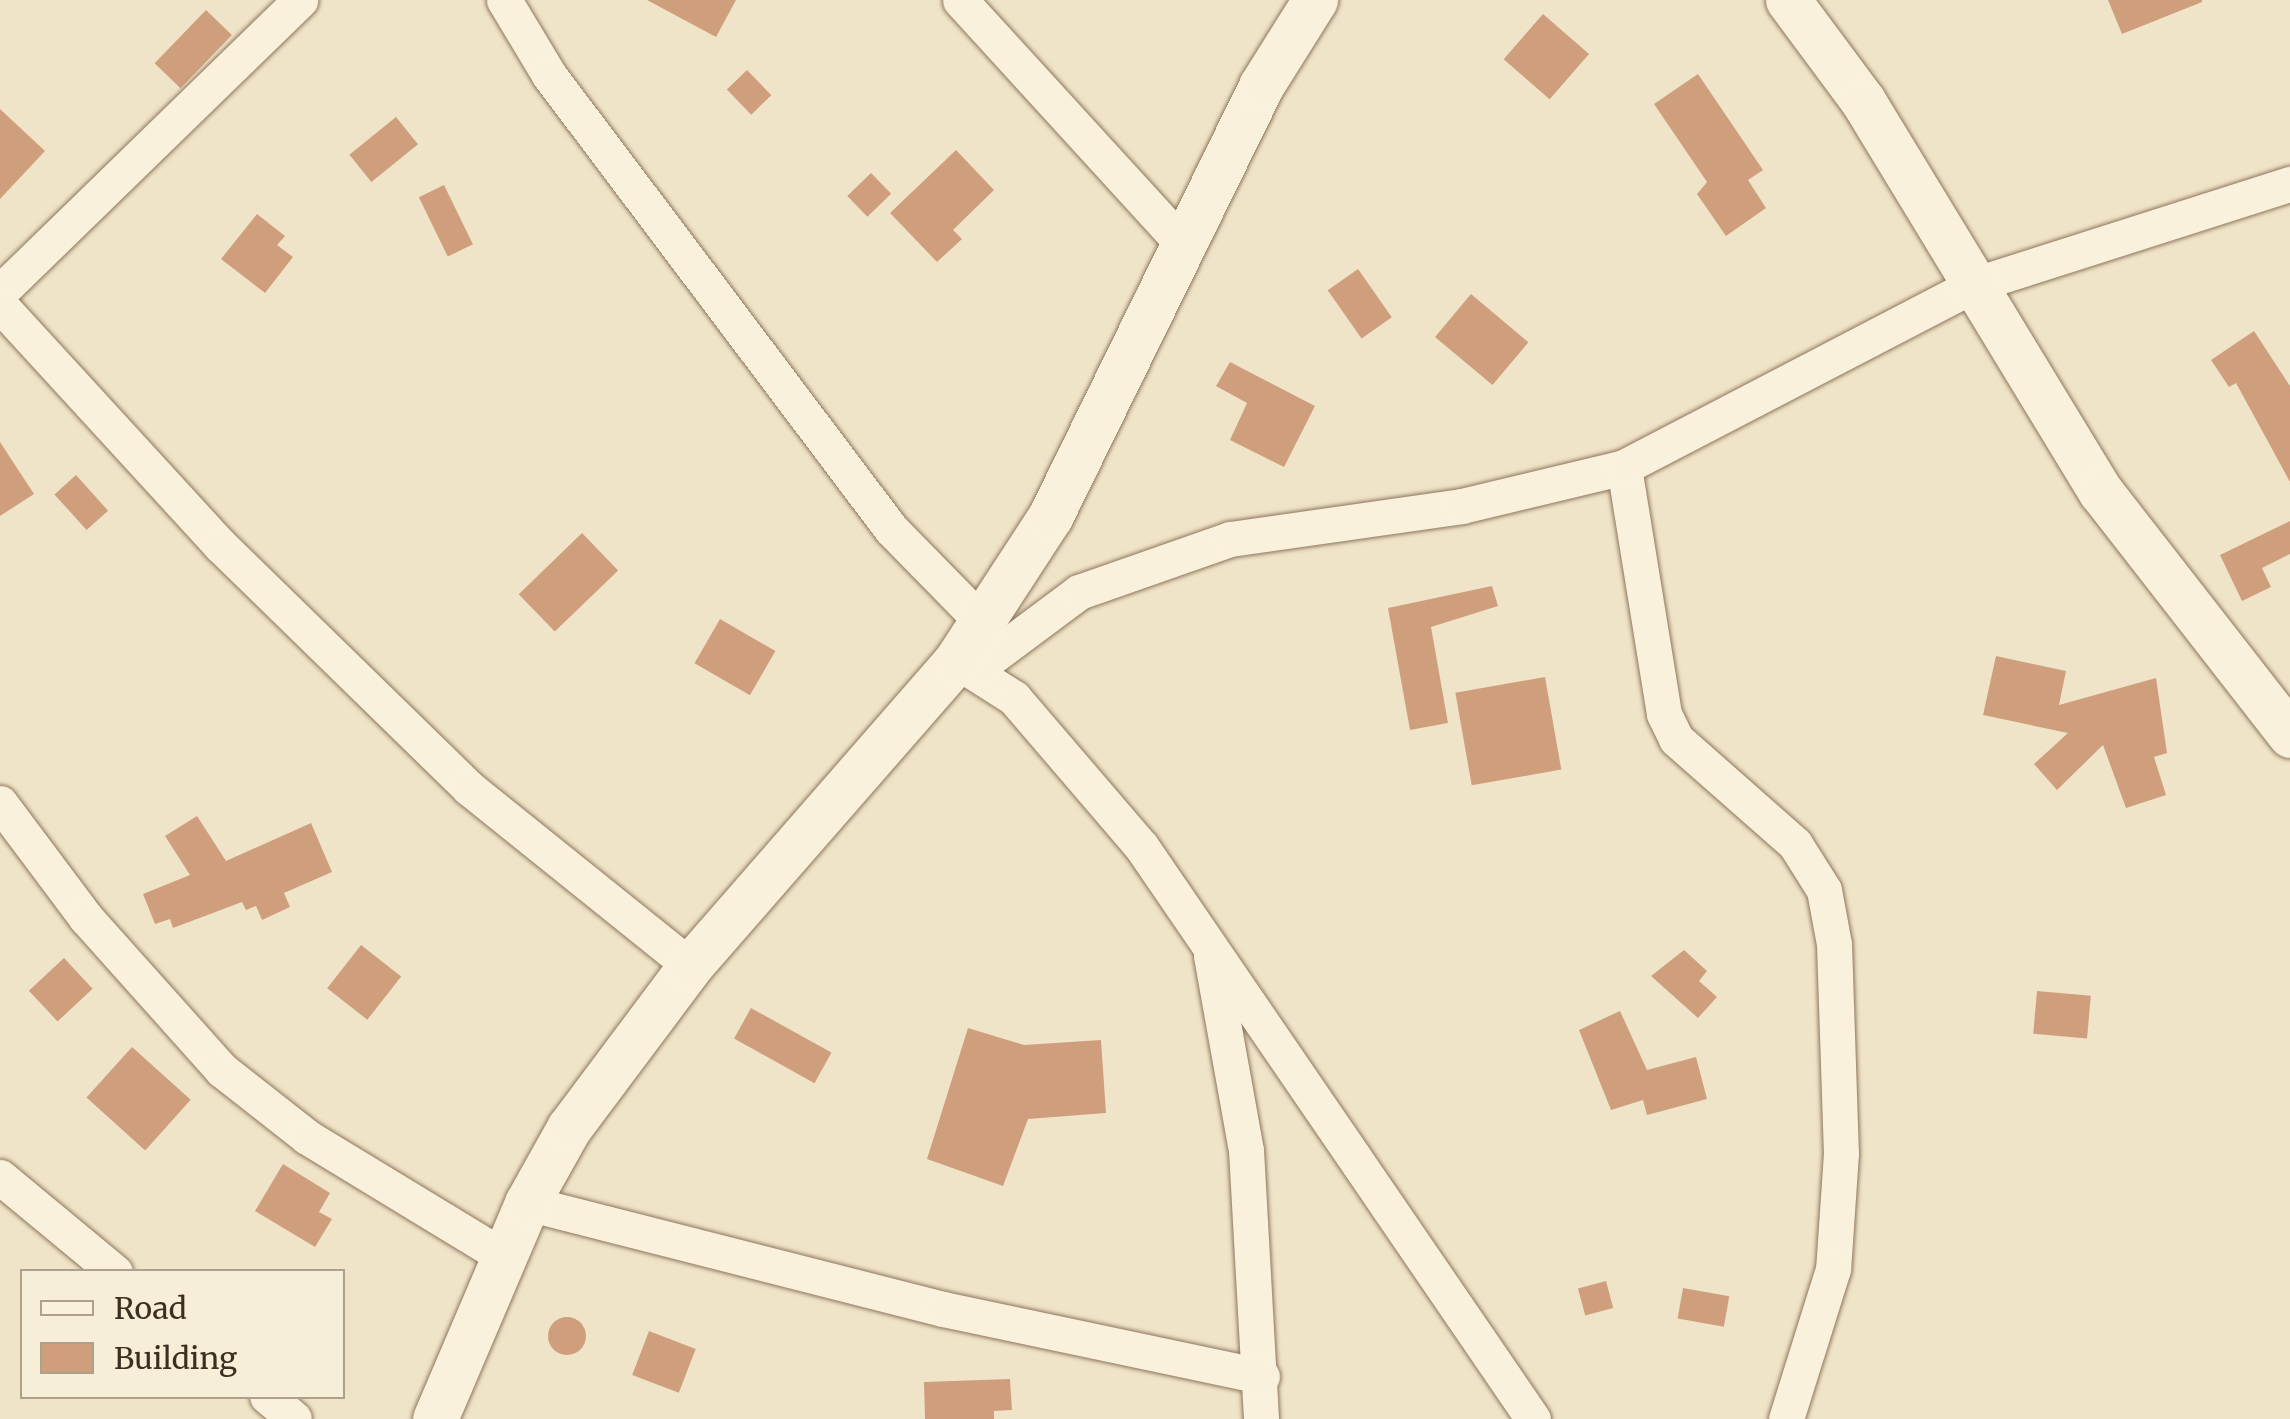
<!DOCTYPE html>
<html>
<head>
<meta charset="utf-8">
<style>
	body { margin:0 }
	#map { position:relative; width:2290px; height:1419px; overflow:hidden; background:#f0e4c8; font-family:Merriweather,serif }
	div>[style] { position:absolute }
	.building>* { inset:0; background:#cf9f7d; transform-origin:0 0 }
	.round { border-radius:50% }
	.roads { filter:drop-shadow(0 0 2px #8d765c) drop-shadow(0 0 2px #8d765c) }
	.minor>* { height:35px; margin:-17.5px; padding:0 17.5px; transform-origin:17.5px; border-radius:17.5px; background:#faf1dc }
	.tertiary>* { height:45px; margin:-22.5px; padding:0 22.5px; transform-origin:22.5px; border-radius:22.5px; background:#faf1dc }
	span { translate:-50% -50%; white-space:nowrap; text-align:center; line-height:1.15; -webkit-text-stroke:9px #f7eed8; paint-order:stroke }
	.legend { position:absolute; left:20px; top:1269px; width:325px; height:130px; box-sizing:border-box; background:#f7eed8; border:2px solid #ada18e; margin:0; padding:12px 18px; list-style:none; font-size:30px; color:#3d2e20 }
	.legend li { display:flex; align-items:center; gap:20px; height:50px }
	.legend b { width:50px; border:2px solid #ada18e }
</style>
</head>
<body>
<div id="map">
	<div class="building">
		<i style="clip-path:polygon(647px 0,736px 0,716px 37px)"></i>
		<i style="clip-path:polygon(2108px 0,2202px 0,2202px 2px,2122px 34px)"></i>
		<i style="left:206px;top:10px;width:36px;height:74px;rotate:44deg"></i>
		<i style="left:1543px;top:14px;width:61px;height:60px;rotate:41deg"></i>
		<i style="left:747px;top:70px;width:35px;height:28px;rotate:46deg"></i>
		<i style="clip-path:polygon(1698px 74px,1763px 170px,1748px 180px,1766px 208px,1726px 236px,1697px 194px,1707px 182px,1654px 104px)"></i>
		<i style="clip-path:polygon(0 109px,45px 151px,0 199px)"></i>
		<i style="left:396px;top:117px;width:35px;height:60px;rotate:51deg"></i>
		<i style="clip-path:polygon(956px 150px,994px 190px,953px 230px,962px 239px,937px 262px,890px 213px)"></i>
		<i style="left:871px;top:173px;width:29px;height:33px;rotate:46deg"></i>
		<i style="left:444px;top:185px;width:66px;height:28px;rotate:64deg"></i>
		<i style="clip-path:polygon(257px 214px,285px 236px,277px 245px,293px 257px,265px 293px,221px 259px)"></i>
		<i style="left:1358px;top:269px;width:59px;height:37px;rotate:55deg"></i>
		<i style="left:1471px;top:294px;width:75px;height:56px;rotate:40deg"></i>
		<i style="clip-path:polygon(2254px 331px,2290px 386px,2290px 482px,2236px 383px,2229px 387px,2211px 360px)"></i>
		<i style="clip-path:polygon(1230px 362px,1315px 406px,1284px 467px,1230px 440px,1247px 403px,1216px 386px)"></i>
		<i style="clip-path:polygon(0 442px,34px 494px,0 516px)"></i>
		<i style="left:76px;top:475px;width:48px;height:29px;rotate:48deg"></i>
		<i style="clip-path:polygon(2290px 521px,2290px 554px,2262px 568px,2271px 587px,2242px 601px,2220px 555px)"></i>
		<i style="left:582px;top:533px;width:52px;height:88px;rotate:46deg"></i>
		<i style="clip-path:polygon(1492px 586px,1498px 606px,1431px 627px,1448px 723px,1410px 730px,1388px 608px)"></i>
		<i style="left:720px;top:619px;width:64px;height:51px;rotate:30deg"></i>
		<i style="clip-path:polygon(1996px 656px,2066px 671px,2059px 705px,2156px 678px,2167px 753px,2154px 757px,2166px 795px,2126px 808px,2103px 745px,2057px 790px,2034px 764px,2068px 733px,1983px 715px)"></i>
		<i style="left:1545px;top:677px;width:94px;height:91px;rotate:80deg"></i>
		<i style="clip-path:polygon(197px 816px,226px 861px,311px 823px,332px 872px,284px 893px,290px 907px,262px 920px,256px 906px,246px 910px,242px 902px,173px 928px,170px 919px,155px 924px,143px 894px,190px 875px,165px 836px)"></i>
		<i style="left:361px;top:945px;width:51px;height:55px;rotate:38deg"></i>
		<i style="clip-path:polygon(1684px 950px,1707px 971px,1699px 981px,1717px 997px,1698px 1018px,1651px 976px)"></i>
		<i style="left:64px;top:958px;width:42px;height:48px;rotate:47deg"></i>
		<i style="left:2037px;top:991px;width:54px;height:43px;rotate:5deg"></i>
		<i style="left:751px;top:1008px;width:92px;height:35px;rotate:29deg"></i>
		<i style="clip-path:polygon(1620px 1011px,1647px 1070px,1696px 1057px,1707px 1099px,1647px 1115px,1643px 1100px,1611px 1110px,1579px 1030px)"></i>
		<i style="clip-path:polygon(968px 1028px,1024px 1045px,1101px 1040px,1106px 1113px,1028px 1119px,1003px 1186px,927px 1159px)"></i>
		<i style="left:132px;top:1047px;width:79px;height:68px;rotate:42deg"></i>
		<i style="clip-path:polygon(283px 1164px,330px 1193px,319px 1212px,332px 1219px,315px 1247px,255px 1211px)"></i>
		<i style="left:1606px;top:1281px;width:28px;height:29px;rotate:75deg"></i>
		<i style="left:1683px;top:1288px;width:47px;height:31px;rotate:10deg"></i>
		<i class="round" style="left:548px;top:1317px;width:38px;height:38px"></i>
		<i style="left:649px;top:1331px;width:50px;height:47px;rotate:21deg"></i>
		<i style="clip-path:polygon(1010px 1379px,1012px 1410px,994px 1411px,994px 1419px,925px 1419px,924px 1382px)"></i>
	</div>
	<div class="roads">
		<div class="minor">
			<i style="left:504px;top:0;width:87px;rotate:59deg"></i>
			<i style="left:549px;top:75px;width:568px;rotate:53.01deg"></i>
			<i style="left:891px;top:529px;width:132px;rotate:45.6deg"></i>
			<i style="left:960px;top:0;width:332px;rotate:47.6deg"></i>
			<i style="left:0;top:292px;width:419px;rotate:-44.2deg"></i>
			<i style="left:0;top:305px;width:326px;rotate:47.5deg"></i>
			<i style="left:220px;top:545px;width:348px;rotate:44.3deg"></i>
			<i style="left:469px;top:788px;width:284px;rotate:38.8deg"></i>
			<i style="left:1624px;top:467px;width:250px;rotate:80.8deg"></i>
			<i style="left:1664px;top:714px;width:28px;rotate:64deg"></i>
			<i style="left:1676px;top:739px;width:159px;rotate:41.4deg"></i>
			<i style="left:1795px;top:844px;width:54px;rotate:57.8deg"></i>
			<i style="left:1824px;top:890px;width:55px;rotate:79.5deg"></i>
			<i style="left:1834px;top:944px;width:209px;rotate:88.1deg"></i>
			<i style="left:1841px;top:1153px;width:116px;rotate:93.9deg"></i>
			<i style="left:1833px;top:1269px;width:157px;rotate:107.4deg"></i>
			<i style="left:956px;top:661px;width:69px;rotate:32.5deg"></i>
			<i style="left:1014px;top:698px;width:195px;rotate:49.4deg"></i>
			<i style="left:1141px;top:846px;width:694px;rotate:55.62deg"></i>
			<i style="left:977px;top:668px;width:127px;rotate:-36.7deg"></i>
			<i style="left:1079px;top:592px;width:160px;rotate:-19.3deg"></i>
			<i style="left:1230px;top:539px;width:234px;rotate:-8.1deg"></i>
			<i style="left:1462px;top:506px;width:167px;rotate:-13.5deg"></i>
			<i style="left:1624px;top:467px;width:397px;rotate:-27.5deg"></i>
			<i style="left:1976px;top:284px;width:330px;rotate:-17.7deg"></i>
			<i style="left:0;top:803px;width:144px;rotate:53.2deg"></i>
			<i style="left:86px;top:918px;width:204px;rotate:48.2deg"></i>
			<i style="left:222px;top:1070px;width:108px;rotate:38.2deg"></i>
			<i style="left:307px;top:1137px;width:229px;rotate:31.3deg"></i>
			<i style="left:1211px;top:956px;width:197px;rotate:79.8deg"></i>
			<i style="left:1246px;top:1150px;width:269px;rotate:86.8deg"></i>
			<i style="left:0;top:1177px;width:149px;rotate:39.6deg"></i>
			<i style="left:527px;top:1203px;width:429px;rotate:14.3deg"></i>
			<i style="left:943px;top:1309px;width:326px;rotate:11.9deg"></i>
			<i style="left:267px;top:1396px;width:35px;rotate:40deg"></i>
		</div>
		<div class="tertiary">
			<i style="left:1788px;top:0;width:126px;rotate:53.4deg"></i>
			<i style="left:1863px;top:101px;width:458px;rotate:58.7deg"></i>
			<i style="left:2101px;top:492px;width:308px;rotate:52.1deg"></i>
			<i style="left:435px;top:1419px;width:235px;rotate:-66.9deg"></i>
			<i style="left:527px;top:1203px;width:86px;rotate:-60.8deg"></i>
			<i style="left:569px;top:1128px;width:202px;rotate:-53.2deg"></i>
			<i style="left:690px;top:966px;width:405px;rotate:-48.9deg"></i>
			<i style="left:956px;top:661px;width:172px;rotate:-56.9deg"></i>
			<i style="left:1050px;top:517px;width:480px;rotate:-63.9deg"></i>
			<i style="left:1261px;top:86px;width:102px;rotate:-57.9deg"></i>
		</div>
	</div>
	<ul class="legend">
	<li><b style="height:12px;background:#faf1dc"></b>Road</li>
	<li><b style="height:28px;background:#cf9f7d"></b>Building</li>
	</ul>
</div>
</body>
</html>
